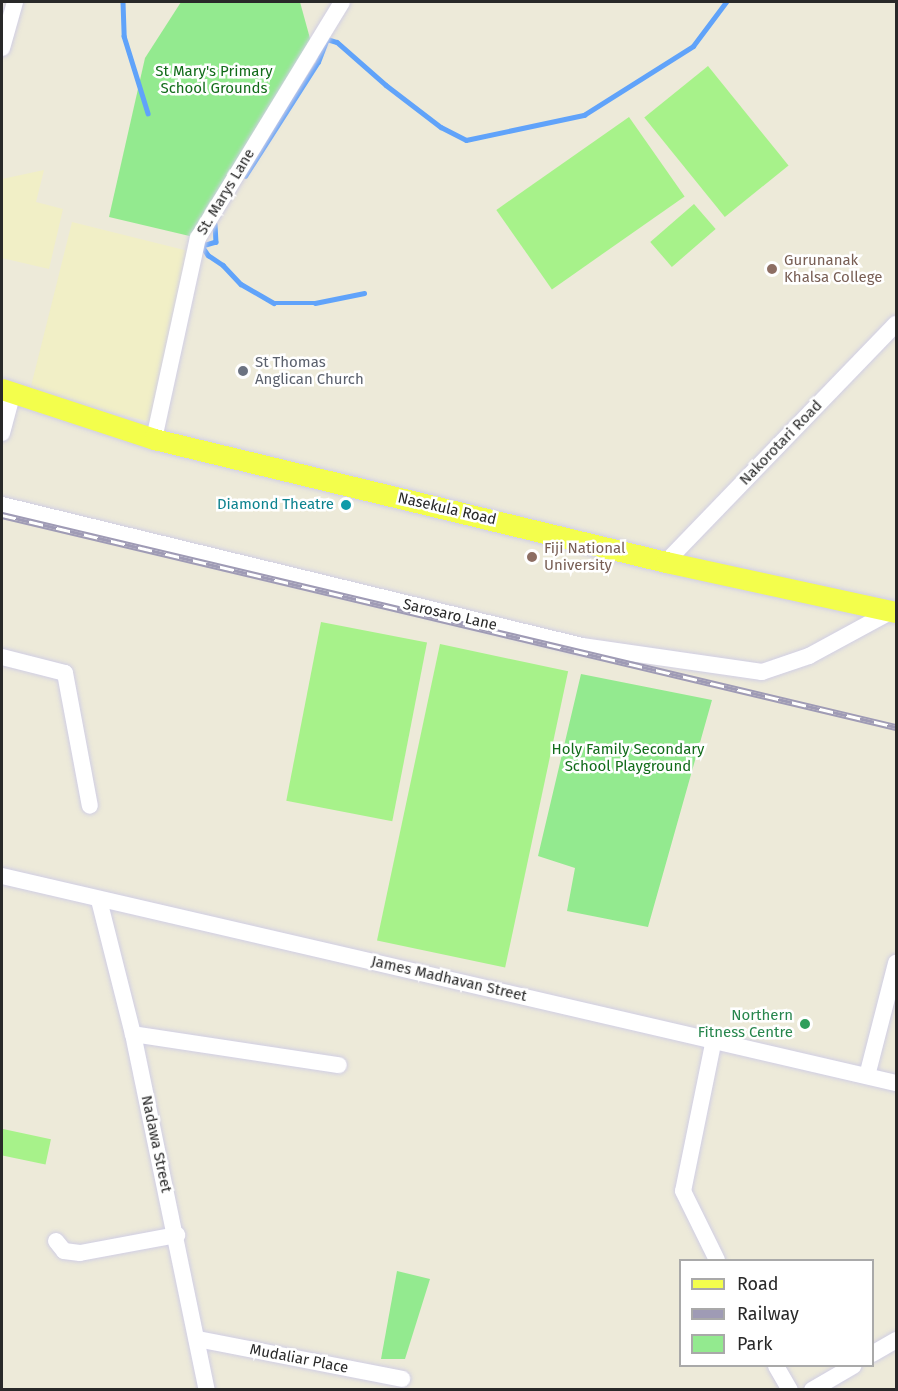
<!DOCTYPE html>
<html>
<head>
<meta charset="utf-8">
<style>
	body { margin:0 }
	#map { position:relative; width:898px; height:1391px; overflow:hidden; background:#edead9; font-family:"Fira Sans",sans-serif }
	div>[style] { position:absolute }
	.education>* { inset:0; background:#f1efc6; transform-origin:0 0 }
	.green>* { inset:0; background:#93ea8f }
	.pitch>* { inset:0; background:#a7f28a; transform-origin:0 0 }
	.stream>* { height:4.5px; margin:-2.25px; padding:0 2.25px; transform-origin:2.25px; border-radius:2.25px; background:#60a3fa }
	.roads { filter:drop-shadow(0 0 2px #d0cee4) drop-shadow(0 0 2px #d0cee4) }
	.minor>* { height:16px; margin:-8px; padding:0 8px; transform-origin:8px; border-radius:8px; background:#fff }
	.major>* { height:21px; margin:-10.5px; padding:0 10.5px; transform-origin:10.5px; border-radius:10.5px; background:#f3fe4c }
	.rail>* { height:7px; margin-top:-3.5px; transform-origin:0; background:repeating-linear-gradient(90deg,#fff 0 14px,#9f9bb5 0 28px); box-sizing:border-box; border-block:2px solid #9f9bb5 }
	.dots>* { width:16px; height:16px; translate:-50% -50%; box-sizing:border-box; border:3px solid #fff; border-radius:50% }
	span { translate:-50% -50%; white-space:nowrap; text-align:center; line-height:1.15; -webkit-text-stroke:5px #fff; paint-order:stroke }
	.park-label { font-size:15px; color:#126c1a }
	.street-label { font-size:15px; color:#292929 }
	.education-label { font-size:15px; color:#785e54 }
	.left { translate:0 -50%; text-align:left }
	.worship-label { font-size:15px; color:#5b616d }
	.culture-label { font-size:15px; color:#0d838f }
	.right { translate:-100% -50%; text-align:right }
	.leisure-label { font-size:15px; color:#27864d }
	.frame { position:absolute; inset:0; border:3px solid #292929; pointer-events:none }
	.legend { position:absolute; left:679px; top:1259px; width:195px; height:108px; box-sizing:border-box; background:#fff; border:2px solid #a9a9a9; margin:0; padding:8px 10px; list-style:none; font-size:18px; color:#292929 }
	.legend li { display:flex; align-items:center; gap:12px; height:30px }
	.legend b { width:30px; border:2px solid #a9a9a9 }
</style>
</head>
<body>
<div id="map">
	<div class="education">
		<i style="clip-path:polygon(44px 170px,36px 202px,63px 209px,49px 269px,2px 258px,2px 179px)"></i>
		<i style="left:72px;top:222px;width:125px;height:175px;rotate:14deg"></i>
	</div>
	<div class="green">
		<i style="clip-path:polygon(181px 2px,300px 2px,314px 53px,198px 238px,109px 217px,145px 58px)"></i>
		<i style="clip-path:polygon(581px 674px,712px 700px,648px 927px,567px 911px,575px 868px,538px 856px)"></i>
		<i style="clip-path:polygon(397px 1271px,430px 1279px,405px 1359px,381px 1359px)"></i>
	</div>
	<div class="pitch">
		<i style="left:708px;top:66px;width:128px;height:82px;rotate:51deg"></i>
		<i style="left:629px;top:117px;width:97px;height:162px;rotate:55deg"></i>
		<i style="left:694px;top:204px;width:33px;height:58px;rotate:49deg"></i>
		<i style="left:321px;top:622px;width:108px;height:182px;rotate:11deg"></i>
		<i style="left:440px;top:644px;width:131px;height:303px;rotate:12deg"></i>
		<i style="left:3px;top:1129px;width:49px;height:26px;rotate:12deg"></i>
	</div>
	<div class="stream">
		<i style="left:123px;top:2px;width:34px;rotate:88deg"></i>
		<i style="left:124px;top:36px;width:81px;rotate:72.7deg"></i>
		<i style="left:245px;top:176px;width:135px;rotate:-57.4deg"></i>
		<i style="left:318px;top:62px;width:25px;rotate:-69deg"></i>
		<i style="left:327px;top:39px;width:10px;rotate:17deg"></i>
		<i style="left:337px;top:42px;width:65px;rotate:41.3deg"></i>
		<i style="left:386px;top:85px;width:69px;rotate:37.4deg"></i>
		<i style="left:441px;top:127px;width:28px;rotate:27deg"></i>
		<i style="left:466px;top:140px;width:121px;rotate:-12deg"></i>
		<i style="left:584px;top:115px;width:129px;rotate:-32.3deg"></i>
		<i style="left:693px;top:46px;width:55px;rotate:-53.1deg"></i>
		<i style="left:215px;top:224px;width:18px;rotate:87deg"></i>
		<i style="left:216px;top:242px;width:15px;rotate:164deg"></i>
		<i style="left:202px;top:246px;width:11px;rotate:56deg"></i>
		<i style="left:208px;top:255px;width:18px;rotate:34deg"></i>
		<i style="left:223px;top:265px;width:26px;rotate:47deg"></i>
		<i style="left:241px;top:284px;width:38px;rotate:30deg"></i>
		<i style="left:274px;top:303px;width:41px"></i>
		<i style="left:315px;top:303px;width:50px;rotate:-11.5deg"></i>
	</div>
	<div class="roads">
		<div class="minor">
			<i style="left:2px;top:48px;width:48px;rotate:-74.2deg"></i>
			<i style="left:2px;top:433px;width:42px;rotate:-75deg"></i>
			<i style="left:154px;top:439px;width:206px;rotate:-77.7deg"></i>
			<i style="left:198px;top:238px;width:276px;rotate:-58.6deg"></i>
			<i style="left:2px;top:505px;width:597px;rotate:13.66deg"></i>
			<i style="left:582px;top:646px;width:182px;rotate:8.2deg"></i>
			<i style="left:762px;top:672px;width:50px;rotate:-18.8deg"></i>
			<i style="left:809px;top:656px;width:94px;rotate:-28.5deg"></i>
			<i style="left:666px;top:562px;width:331px;rotate:-46deg"></i>
			<i style="left:2px;top:657px;width:65px;rotate:14.3deg"></i>
			<i style="left:65px;top:673px;width:135px;rotate:79.4deg"></i>
			<i style="left:2px;top:876px;width:918px;rotate:13.04deg"></i>
			<i style="left:99px;top:900px;width:138px;rotate:75.8deg"></i>
			<i style="left:133px;top:1034px;width:364px;rotate:78.3deg"></i>
			<i style="left:133px;top:1034px;width:208px;rotate:8.6deg"></i>
			<i style="left:714px;top:1039px;width:155px;rotate:101.5deg"></i>
			<i style="left:683px;top:1191px;width:77px;rotate:63.8deg"></i>
			<i style="left:867px;top:1076px;width:117px;rotate:-75.6deg"></i>
			<i style="left:56px;top:1241px;width:13px;rotate:51deg"></i>
			<i style="left:64px;top:1251px;width:16px;rotate:7deg"></i>
			<i style="left:80px;top:1253px;width:99px;rotate:-10.5deg"></i>
			<i style="left:197px;top:1339px;width:209px;rotate:11deg"></i>
			<i style="left:872px;top:1354px;width:28px;rotate:-30deg"></i>
			<i style="left:776px;top:1366px;width:28px;rotate:60deg"></i>
			<i style="left:812px;top:1390px;width:48px;rotate:-30.3deg"></i>
		</div>
		<div class="major">
			<i style="left:2px;top:389px;width:160px;rotate:18.2deg"></i>
			<i style="left:154px;top:439px;width:527px;rotate:13.51deg"></i>
			<i style="left:666px;top:562px;width:235px;rotate:12.3deg"></i>
		</div>
	</div>
	<div class="rail">
		<i style="left:2px;top:515px;width:919px;rotate:13.34deg"></i>
	</div>
	<div class="dots">
		<i style="left:772px;top:269px;background:#8d6e63"></i>
		<i style="left:243px;top:371px;background:#6b7280"></i>
		<i style="left:346px;top:505px;background:#0f9aa8"></i>
		<i style="left:532px;top:557px;background:#8d6e63"></i>
		<i style="left:805px;top:1024px;background:#2e9e5b"></i>
	</div>
	<div class="park-label">
		<span style="left:214px;top:80px">St Mary's Primary<br>School Grounds</span>
		<span style="left:628px;top:758px">Holy Family Secondary<br>School Playground</span>
	</div>
	<div class="street-label">
		<span style="left:226px;top:192px;rotate:-59deg">St. Marys Lane</span>
		<span style="left:781px;top:443px;rotate:-46deg">Nakorotari Road</span>
		<span style="left:447px;top:509px;rotate:13deg">Nasekula Road</span>
		<span style="left:450px;top:615px;rotate:13deg">Sarosaro Lane</span>
		<span style="left:449px;top:979px;rotate:13deg">James Madhavan Street</span>
		<span style="left:156px;top:1144px;rotate:78deg">Nadawa Street</span>
		<span style="left:299px;top:1359px;rotate:11deg">Mudaliar Place</span>
	</div>
	<div class="education-label">
		<span class="left" style="left:784px;top:269px">Gurunanak<br>Khalsa College</span>
		<span class="left" style="left:544px;top:557px">Fiji National<br>University</span>
	</div>
	<div class="worship-label">
		<span class="left" style="left:255px;top:371px">St Thomas<br>Anglican Church</span>
	</div>
	<div class="culture-label">
		<span class="right" style="left:334px;top:505px">Diamond Theatre</span>
	</div>
	<div class="leisure-label">
		<span class="right" style="left:793px;top:1024px">Northern<br>Fitness Centre</span>
	</div>
	<div class="frame"></div>
	<ul class="legend">
	<li><b style="height:8px;background:#f3fe4c"></b>Road</li>
	<li><b style="height:8px;background:#9f9bb5"></b>Railway</li>
	<li><b style="height:16px;background:#93ea8f"></b>Park</li>
	</ul>
</div>
</body>
</html>
